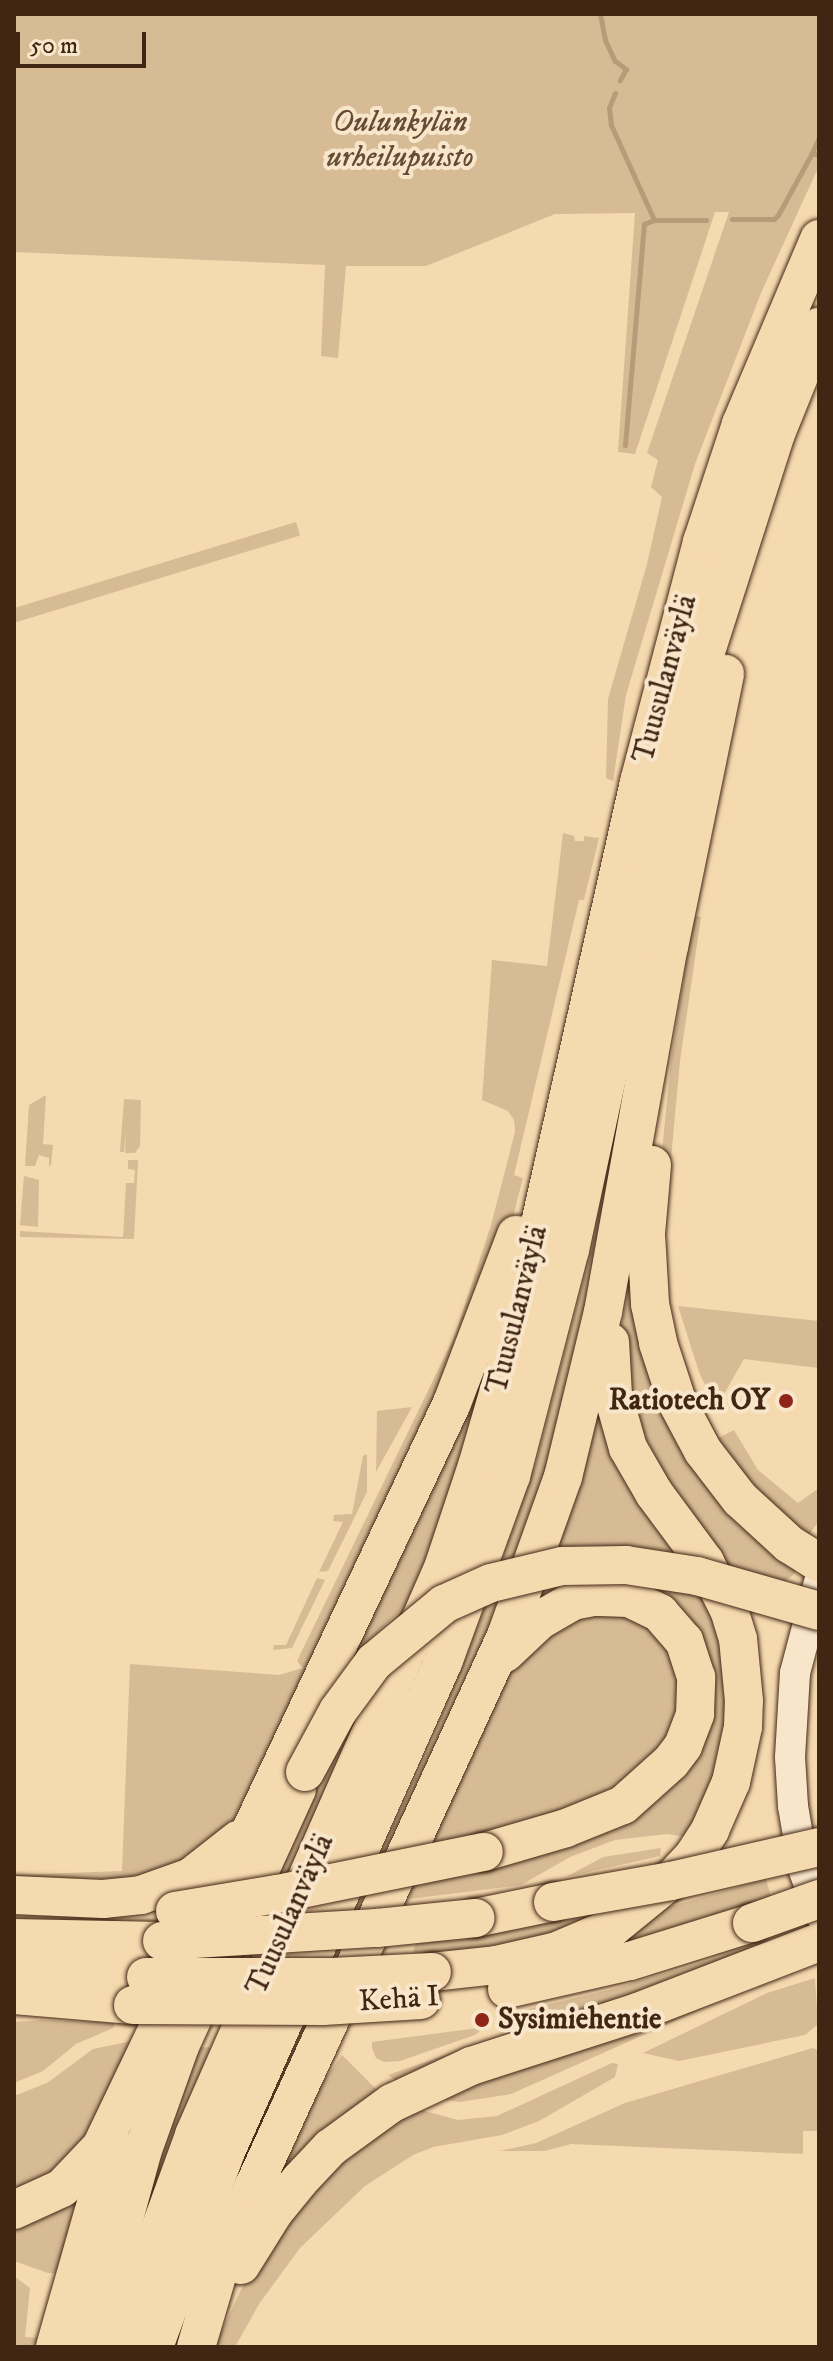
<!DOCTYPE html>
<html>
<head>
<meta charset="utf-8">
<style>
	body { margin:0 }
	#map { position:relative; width:833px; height:2361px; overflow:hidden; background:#f5d9af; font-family:"IM FELL DW Pica",serif }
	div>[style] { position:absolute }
	.green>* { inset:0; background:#d7bb95; transform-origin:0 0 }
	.stream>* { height:5px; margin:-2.5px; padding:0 2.5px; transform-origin:2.5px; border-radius:2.5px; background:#b89c7a }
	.roads { filter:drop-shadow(0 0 2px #422614) drop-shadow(0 0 2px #422614) }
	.secondary>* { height:30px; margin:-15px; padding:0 15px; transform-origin:15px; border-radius:15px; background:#f8e6cb }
	.highway>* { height:38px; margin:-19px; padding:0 19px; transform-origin:19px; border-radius:19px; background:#f5d9af }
	.bridges { filter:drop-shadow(0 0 2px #422614) drop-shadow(0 0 2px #422614) }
	.highway-bridge>* { height:38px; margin:-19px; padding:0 19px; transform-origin:19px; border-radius:19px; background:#f5d9af }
	.dots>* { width:22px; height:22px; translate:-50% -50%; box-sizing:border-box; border:4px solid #f8e6cb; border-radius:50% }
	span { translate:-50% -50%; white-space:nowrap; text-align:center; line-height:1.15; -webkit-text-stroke:8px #f8e6cb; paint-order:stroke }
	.park-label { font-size:30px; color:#674b34; font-style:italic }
	.street-label { font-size:30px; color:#422614 }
	.poi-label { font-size:30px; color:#422614; font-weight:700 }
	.right { translate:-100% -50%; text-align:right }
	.left { translate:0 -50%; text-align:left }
	.frame { position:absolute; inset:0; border:16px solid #422614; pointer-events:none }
	.scale { position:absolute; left:16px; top:32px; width:130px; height:36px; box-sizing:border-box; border:4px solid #422614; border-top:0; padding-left:10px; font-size:24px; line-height:28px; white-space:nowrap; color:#422614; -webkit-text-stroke:6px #f8e6cb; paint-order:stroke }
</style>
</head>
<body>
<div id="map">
	<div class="green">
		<i style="clip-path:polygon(14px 14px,819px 14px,819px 166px,761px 293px,695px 464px,626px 695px,613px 781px,606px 778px,608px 699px,647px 564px,662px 497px,651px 487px,658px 460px,647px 453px,729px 212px,715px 212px,635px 454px,618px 452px,635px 213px,555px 214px,426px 266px,346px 266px,338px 358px,321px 356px,325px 265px,14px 252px)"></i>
		<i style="left:296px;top:522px;width:14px;height:309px;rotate:73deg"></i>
		<i style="clip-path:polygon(563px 833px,574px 836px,575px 841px,584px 841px,584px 836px,599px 838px,584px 900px,579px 900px,514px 1175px,523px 1178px,510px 1228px,493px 1277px,240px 1821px,155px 1881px,14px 1887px,14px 1875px,122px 1871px,130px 1664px,279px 1675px,303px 1668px,297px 1661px,455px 1335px,491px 1225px,515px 1132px,514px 1120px,508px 1111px,482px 1100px,492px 960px,547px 966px)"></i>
		<i style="clip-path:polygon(697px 916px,701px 917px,680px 1061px,667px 1202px,665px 1261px,669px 1302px,684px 1367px,718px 1438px,734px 1430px,758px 1470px,798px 1503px,819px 1488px,819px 1521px,806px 1539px,741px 1479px,713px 1441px,708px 1441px,676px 1370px,660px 1302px,657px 1202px,671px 1060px,693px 919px)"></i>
		<i style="clip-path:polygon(656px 942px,593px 1321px,519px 1557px,501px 1563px,536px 1462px,595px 1236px)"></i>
		<i style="clip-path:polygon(46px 1095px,43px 1144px,53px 1145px,51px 1165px,49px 1167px,49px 1158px,39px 1155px,35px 1166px,25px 1166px,29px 1105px)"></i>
		<i style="clip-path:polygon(124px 1099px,141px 1100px,140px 1146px,135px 1153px,125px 1153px,126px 1128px,124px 1152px,120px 1152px)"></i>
		<i style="clip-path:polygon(128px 1160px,138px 1160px,134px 1239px,20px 1237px,20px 1231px,123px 1237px,126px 1183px,134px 1183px,135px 1170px,128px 1169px)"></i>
		<i style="clip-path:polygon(24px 1176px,39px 1180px,38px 1227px,20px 1225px)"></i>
		<i style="clip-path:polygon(635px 1244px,646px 1340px,797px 1563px,795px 1573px,782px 1584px,724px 1567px,647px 1465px,620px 1338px)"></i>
		<i style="clip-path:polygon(509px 1279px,487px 1386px,431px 1551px,411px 1600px,361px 1648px,316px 1715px)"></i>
		<i style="clip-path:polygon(678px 1306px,819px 1321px,819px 1368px,744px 1359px,716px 1408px,699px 1372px)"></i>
		<i style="clip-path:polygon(602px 1367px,684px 1556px,637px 1548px,549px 1550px)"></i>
		<i style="clip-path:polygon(412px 1407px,376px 1472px,377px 1411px)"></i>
		<i style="clip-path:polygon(367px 1454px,367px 1492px,328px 1571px,319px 1572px,343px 1522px,333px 1521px,334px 1515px,352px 1514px,363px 1456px)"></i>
		<i style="clip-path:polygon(317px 1578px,325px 1580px,292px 1648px,273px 1650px,274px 1645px,286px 1645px)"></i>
		<i style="clip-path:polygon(563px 1583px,668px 1588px,716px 1600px,737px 1701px,695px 1838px,667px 1834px,615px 1840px,570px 1857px,521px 1885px,409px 1899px,413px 1880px,484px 1864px,691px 1752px,666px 1605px,526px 1615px,538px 1587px)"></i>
		<i style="clip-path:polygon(512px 1599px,397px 1857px,378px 1859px,430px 1745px,487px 1602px)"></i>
		<i style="clip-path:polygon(627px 1608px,675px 1646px,680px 1729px,615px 1797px,420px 1852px,499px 1677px,558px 1621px)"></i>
		<i style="clip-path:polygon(376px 1683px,289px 1877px,273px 1881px,339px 1739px)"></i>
		<i style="clip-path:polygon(661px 1848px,660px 1856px,566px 1877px,603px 1857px)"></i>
		<i style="clip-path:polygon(766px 1879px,771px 1897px,740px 1914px,547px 1966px,662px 1909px)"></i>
		<i style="clip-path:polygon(627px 1901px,517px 1950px,410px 1962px,417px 1940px,522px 1929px)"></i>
		<i style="clip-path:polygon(776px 1940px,398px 2082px,388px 2075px,505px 2034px,508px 2014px,613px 1989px)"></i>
		<i style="clip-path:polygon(815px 1978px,818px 2024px,805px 2035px,679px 2061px,643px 2053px,767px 1993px)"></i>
		<i style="clip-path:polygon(760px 1983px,511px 2094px,460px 2102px,438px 2099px,462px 2083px)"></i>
		<i style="clip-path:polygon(41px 2020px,115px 2023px,113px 2028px,76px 2044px,43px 2071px,14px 2083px,14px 2022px)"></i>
		<i style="clip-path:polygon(485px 2027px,475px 2035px,400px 2061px,384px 2062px,376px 2058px,372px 2048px,372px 2042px)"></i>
		<i style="clip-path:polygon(137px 2040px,84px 2150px,14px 2201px,14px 2096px,47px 2083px,93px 2049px)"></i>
		<i style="clip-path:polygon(211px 2047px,148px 2207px,124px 2271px,195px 2048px)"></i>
		<i style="clip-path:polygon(813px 2048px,819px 2051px,819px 2131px,803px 2131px,803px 2154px,571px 2144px,545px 2151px,500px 2151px,536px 2143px,625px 2103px)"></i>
		<i style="clip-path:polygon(342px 2055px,378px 2091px,268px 2193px,319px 2087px)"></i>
		<i style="clip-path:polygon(612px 2063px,618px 2064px,615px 2077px,539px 2121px,502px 2135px,433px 2147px,413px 2155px,365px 2186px,300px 2248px,259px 2304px,235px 2347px,214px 2347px,250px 2271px,307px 2188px,410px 2107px,458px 2120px,497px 2116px)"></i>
		<i style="clip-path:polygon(95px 2171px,60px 2273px,48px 2273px,14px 2261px,14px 2219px)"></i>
		<i style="clip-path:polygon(14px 2276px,30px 2288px,25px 2337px,42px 2338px,40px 2347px,14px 2347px)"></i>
	</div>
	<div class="stream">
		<i style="left:600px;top:14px;width:26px;rotate:79deg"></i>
		<i style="left:605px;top:40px;width:23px;rotate:65deg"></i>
		<i style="left:615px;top:61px;width:14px;rotate:36deg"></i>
		<i style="left:626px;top:69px;width:13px;rotate:119deg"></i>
		<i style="left:615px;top:93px;width:16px;rotate:112deg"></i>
		<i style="left:609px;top:108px;width:17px;rotate:83deg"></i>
		<i style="left:611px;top:125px;width:104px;rotate:65.6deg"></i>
		<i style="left:812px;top:153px;width:17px;rotate:-66deg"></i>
		<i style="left:732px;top:219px;width:42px"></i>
		<i style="left:774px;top:219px;width:6px;rotate:-45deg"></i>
		<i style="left:778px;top:215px;width:71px;rotate:-61.3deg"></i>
		<i style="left:812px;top:153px;width:7px;rotate:16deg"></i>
		<i style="left:625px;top:445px;width:222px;rotate:-85.1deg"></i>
		<i style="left:644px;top:224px;width:11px;rotate:-22deg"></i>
		<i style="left:654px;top:220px;width:52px"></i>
	</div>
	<div class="roads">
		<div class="secondary">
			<i style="left:819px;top:1582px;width:94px;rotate:104.8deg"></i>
			<i style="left:795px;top:1673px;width:84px;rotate:93.4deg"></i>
			<i style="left:790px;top:1757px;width:49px;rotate:86.5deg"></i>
			<i style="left:793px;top:1806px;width:66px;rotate:80.4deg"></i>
			<i style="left:804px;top:1871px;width:45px;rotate:70.3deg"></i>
		</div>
		<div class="highway">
			<i style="left:652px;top:1165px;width:69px;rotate:95deg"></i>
			<i style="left:646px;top:1234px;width:70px;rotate:86.7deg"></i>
			<i style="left:650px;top:1304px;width:40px;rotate:78deg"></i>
			<i style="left:658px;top:1343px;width:64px;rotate:71.8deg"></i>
			<i style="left:678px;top:1404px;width:53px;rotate:62deg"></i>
			<i style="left:703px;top:1451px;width:61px;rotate:52.4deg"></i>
			<i style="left:740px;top:1499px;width:67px;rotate:42.6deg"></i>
			<i style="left:789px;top:1544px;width:36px;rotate:32deg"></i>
			<i style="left:484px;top:1852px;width:85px;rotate:-16.3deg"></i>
			<i style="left:566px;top:1828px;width:61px;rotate:-22deg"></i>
			<i style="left:623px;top:1805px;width:64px;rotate:-41.9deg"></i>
			<i style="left:671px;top:1762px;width:20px;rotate:-53deg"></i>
			<i style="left:683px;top:1746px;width:34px;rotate:-69deg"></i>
			<i style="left:695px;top:1714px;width:37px;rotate:-88deg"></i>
			<i style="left:696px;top:1677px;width:38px;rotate:-108deg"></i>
			<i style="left:684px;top:1641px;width:37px;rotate:-131deg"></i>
			<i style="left:660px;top:1613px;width:34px;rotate:-154deg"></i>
			<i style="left:629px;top:1598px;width:36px;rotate:-178deg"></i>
			<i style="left:593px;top:1597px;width:20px;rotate:169deg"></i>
			<i style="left:573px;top:1601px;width:39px;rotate:150deg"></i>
			<i style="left:539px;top:1621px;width:47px;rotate:136.7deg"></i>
			<i style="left:14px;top:1895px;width:89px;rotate:2.6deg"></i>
			<i style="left:103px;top:1899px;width:38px;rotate:-6deg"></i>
			<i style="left:141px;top:1895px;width:53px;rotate:-19.8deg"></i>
			<i style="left:191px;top:1877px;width:60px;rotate:-38.2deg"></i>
			<i style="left:475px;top:1918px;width:80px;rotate:-11.6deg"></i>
			<i style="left:204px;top:1930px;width:582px;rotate:-64.8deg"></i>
			<i style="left:452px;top:1403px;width:180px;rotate:-69.1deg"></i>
			<i style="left:14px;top:1938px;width:148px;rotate:1.2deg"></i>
			<i style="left:14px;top:1968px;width:132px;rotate:3.9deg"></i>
			<i style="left:432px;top:1972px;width:64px;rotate:-6.2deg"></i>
			<i style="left:496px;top:1965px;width:63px;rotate:-12.9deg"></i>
			<i style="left:557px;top:1951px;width:61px;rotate:-23.2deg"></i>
			<i style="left:613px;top:1927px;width:76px;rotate:-39.1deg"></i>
			<i style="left:672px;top:1879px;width:33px;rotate:-47deg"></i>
			<i style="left:694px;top:1855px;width:30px;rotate:-57deg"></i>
			<i style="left:710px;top:1830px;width:52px;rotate:-66.4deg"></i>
			<i style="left:731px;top:1782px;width:56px;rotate:-77.7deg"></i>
			<i style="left:743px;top:1727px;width:26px;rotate:-88deg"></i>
			<i style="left:744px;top:1701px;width:62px;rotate:-95.5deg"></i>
			<i style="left:738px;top:1639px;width:30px;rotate:-107deg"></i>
			<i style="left:729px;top:1610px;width:54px;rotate:-116.6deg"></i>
			<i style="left:705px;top:1562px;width:86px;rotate:-126.5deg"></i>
			<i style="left:654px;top:1493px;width:52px;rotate:-120deg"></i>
			<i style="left:628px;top:1448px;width:55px;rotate:-105.8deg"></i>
			<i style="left:613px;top:1395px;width:53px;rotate:-93.2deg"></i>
			<i style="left:507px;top:1989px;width:126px;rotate:-12.8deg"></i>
			<i style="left:630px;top:1961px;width:128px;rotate:-17.3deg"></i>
			<i style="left:14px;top:1995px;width:119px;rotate:4.8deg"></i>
			<i style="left:14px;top:2210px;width:53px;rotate:-24.6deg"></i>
			<i style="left:62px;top:2188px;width:57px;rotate:-46.4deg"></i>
			<i style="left:101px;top:2147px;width:187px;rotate:-64.4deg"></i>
			<i style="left:241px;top:2265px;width:62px;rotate:-58.1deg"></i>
			<i style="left:274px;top:2212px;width:41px;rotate:-50.9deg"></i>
			<i style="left:300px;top:2180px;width:44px;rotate:-46.8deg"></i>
			<i style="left:330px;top:2148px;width:77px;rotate:-36deg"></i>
			<i style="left:392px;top:2103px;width:87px;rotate:-25.1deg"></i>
			<i style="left:471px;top:2066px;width:176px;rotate:-17.9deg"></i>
			<i style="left:638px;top:2012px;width:194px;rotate:-21.1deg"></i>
			<i style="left:55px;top:2347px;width:211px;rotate:-74.1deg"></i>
			<i style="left:89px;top:2347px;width:204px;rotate:-74.7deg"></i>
			<i style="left:143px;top:2150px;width:110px;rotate:-70.4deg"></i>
			<i style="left:180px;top:2046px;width:282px;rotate:-65.5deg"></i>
			<i style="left:117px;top:2347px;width:226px;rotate:-70deg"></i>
			<i style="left:194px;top:2135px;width:619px;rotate:-66.29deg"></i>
			<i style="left:443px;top:1568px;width:108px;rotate:-71.6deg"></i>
			<i style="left:477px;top:1466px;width:136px;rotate:-73.8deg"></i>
			<i style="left:515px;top:1335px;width:567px;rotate:-77.36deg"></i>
			<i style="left:639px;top:782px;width:248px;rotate:-75.3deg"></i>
			<i style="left:702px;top:542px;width:124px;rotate:-71.7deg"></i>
			<i style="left:741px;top:424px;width:201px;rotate:-67.1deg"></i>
			<i style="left:154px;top:2347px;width:211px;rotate:-69.8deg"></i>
			<i style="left:227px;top:2149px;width:535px;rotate:-66.07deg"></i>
			<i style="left:444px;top:1660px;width:196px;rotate:-70deg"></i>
			<i style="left:511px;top:1476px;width:234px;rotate:-75.4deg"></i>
			<i style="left:570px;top:1250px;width:402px;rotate:-77.9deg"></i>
			<i style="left:654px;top:857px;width:196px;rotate:-76.1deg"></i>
			<i style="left:701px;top:667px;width:243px;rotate:-72.2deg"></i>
			<i style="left:775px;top:436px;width:118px;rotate:-68deg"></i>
			<i style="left:196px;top:2347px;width:84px;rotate:-73.5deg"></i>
			<i style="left:220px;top:2266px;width:85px;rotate:-67.1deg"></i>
			<i style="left:253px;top:2188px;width:607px;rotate:-65.38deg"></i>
			<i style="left:506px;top:1636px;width:169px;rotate:-70.3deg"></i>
			<i style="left:563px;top:1477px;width:170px;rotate:-76.4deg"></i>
			<i style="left:603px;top:1312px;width:371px;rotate:-79.8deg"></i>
			<i style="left:669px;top:947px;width:279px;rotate:-78.4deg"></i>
		</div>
	</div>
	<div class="bridges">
		<div class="highway-bridge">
			<i style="left:305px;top:1772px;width:69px;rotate:-61.6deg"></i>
			<i style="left:338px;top:1711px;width:61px;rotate:-53.7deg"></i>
			<i style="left:374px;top:1662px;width:91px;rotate:-39.6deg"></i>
			<i style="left:444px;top:1604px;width:51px;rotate:-24.1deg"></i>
			<i style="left:491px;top:1583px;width:73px;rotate:-13.5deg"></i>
			<i style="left:562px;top:1566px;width:64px;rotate:-0.9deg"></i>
			<i style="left:626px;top:1565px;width:72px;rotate:8.8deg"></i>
			<i style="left:697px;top:1576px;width:127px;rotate:16deg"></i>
			<i style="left:553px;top:1902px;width:120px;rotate:-10.1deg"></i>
			<i style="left:671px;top:1881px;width:152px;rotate:-12.9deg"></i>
			<i style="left:175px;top:1911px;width:103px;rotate:-9.5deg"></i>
			<i style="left:277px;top:1894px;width:211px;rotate:-11.5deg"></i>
			<i style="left:752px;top:1923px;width:71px;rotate:-19.7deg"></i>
			<i style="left:162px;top:1941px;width:215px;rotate:-3.5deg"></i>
			<i style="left:377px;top:1928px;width:99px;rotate:-5.8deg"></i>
			<i style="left:146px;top:1977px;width:186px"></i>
			<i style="left:332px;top:1977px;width:100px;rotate:-2.9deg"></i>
			<i style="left:133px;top:2005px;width:190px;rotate:0.3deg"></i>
			<i style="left:323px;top:2006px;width:98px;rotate:-3.5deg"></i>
		</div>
	</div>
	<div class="dots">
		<i style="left:786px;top:1401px;background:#8f2418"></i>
		<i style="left:482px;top:2020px;background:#8f2418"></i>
	</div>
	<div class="park-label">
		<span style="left:400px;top:140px">Oulunkylän<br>urheilupuisto</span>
	</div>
	<div class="street-label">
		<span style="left:666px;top:679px;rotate:-75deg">Tuusulanväylä</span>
		<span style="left:518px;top:1310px;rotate:-76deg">Tuusulanväylä</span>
		<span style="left:291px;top:1915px;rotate:-66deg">Tuusulanväylä</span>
		<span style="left:399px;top:2000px;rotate:-4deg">Kehä I</span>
	</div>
	<div class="poi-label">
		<span class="right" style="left:770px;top:1401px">Ratiotech OY</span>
		<span class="left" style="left:498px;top:2020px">Sysimiehentie</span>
	</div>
	<div class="frame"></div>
	<div class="scale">50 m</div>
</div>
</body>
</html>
